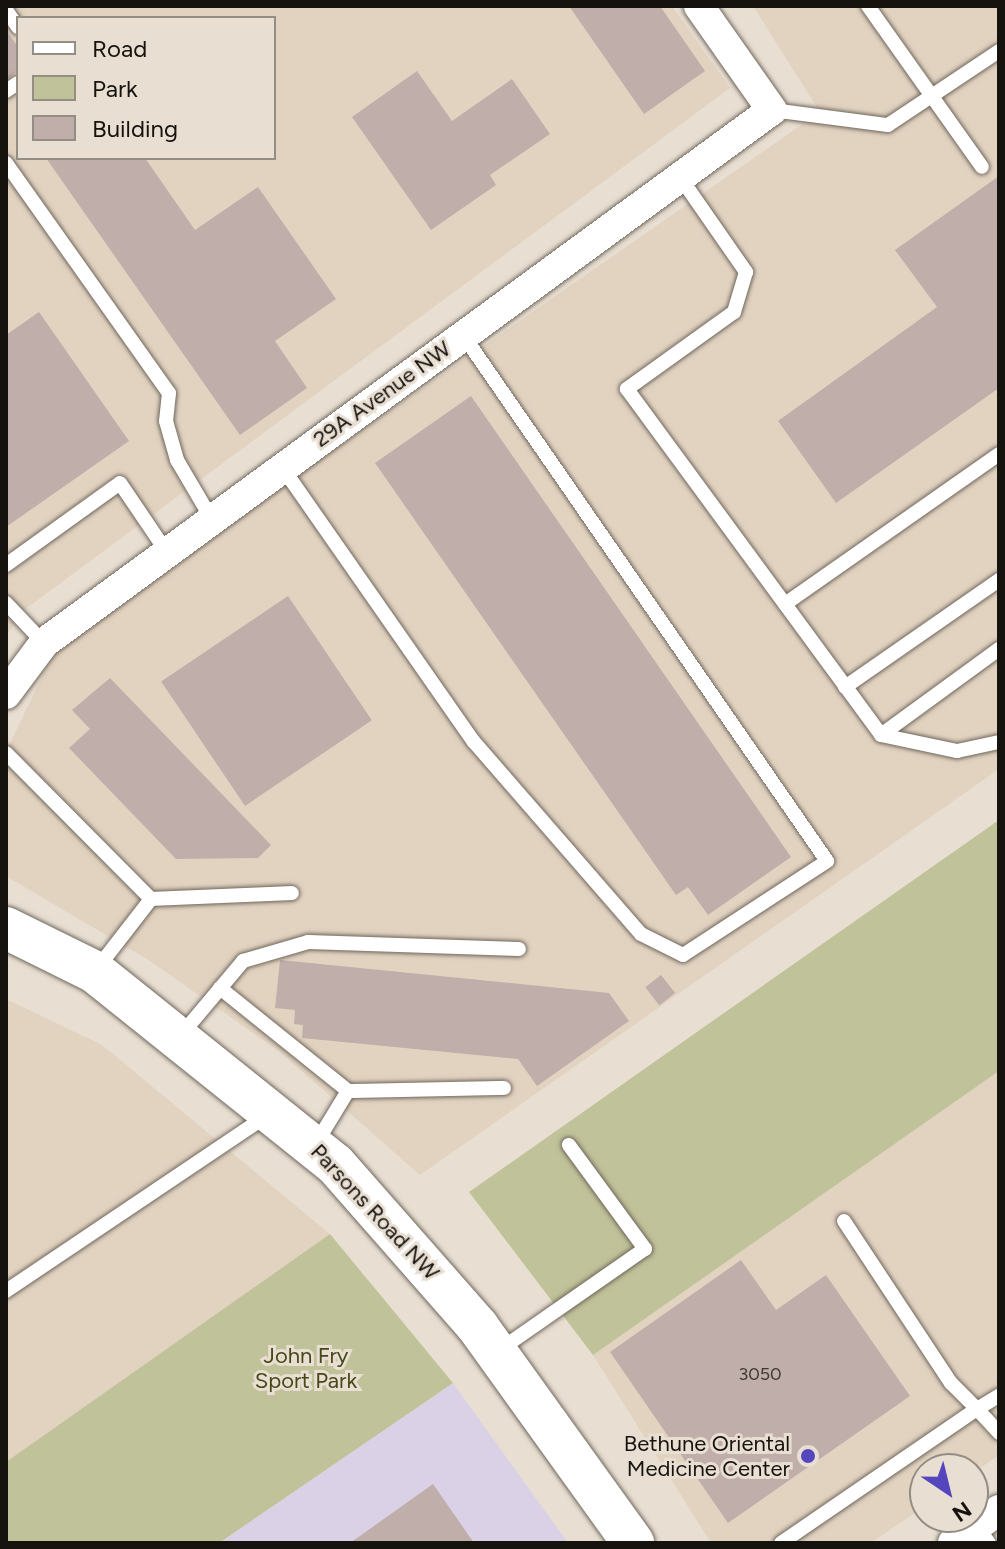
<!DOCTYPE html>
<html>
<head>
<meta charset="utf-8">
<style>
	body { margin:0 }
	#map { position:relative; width:1005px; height:1549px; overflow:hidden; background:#e8ded2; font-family:Figtree,sans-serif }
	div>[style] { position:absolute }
	.commercial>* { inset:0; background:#dad1e6 }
	.built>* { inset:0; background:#e2d3c1 }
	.green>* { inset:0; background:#c0c299 }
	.building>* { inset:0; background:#bfaeaa; transform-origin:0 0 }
	.roads { filter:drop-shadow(0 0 2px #70675c) drop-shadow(0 0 2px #70675c) }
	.lane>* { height:14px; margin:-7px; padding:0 7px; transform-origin:7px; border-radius:7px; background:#fff }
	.street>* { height:30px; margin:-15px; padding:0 15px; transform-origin:15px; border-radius:15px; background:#fff }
	.secondary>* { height:42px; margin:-21px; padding:0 21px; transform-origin:21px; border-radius:21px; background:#fff }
	.dots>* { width:22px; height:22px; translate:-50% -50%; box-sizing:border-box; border:4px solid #e8ded2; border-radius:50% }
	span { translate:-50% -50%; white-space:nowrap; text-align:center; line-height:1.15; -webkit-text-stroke:6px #e8ded2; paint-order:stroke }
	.number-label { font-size:18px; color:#403a35 }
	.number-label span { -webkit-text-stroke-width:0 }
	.street-label { font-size:22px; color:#16130e }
	.park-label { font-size:22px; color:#474817 }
	.poi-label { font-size:22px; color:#16130e }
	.right { translate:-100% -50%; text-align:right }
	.frame { position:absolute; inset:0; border:8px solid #16130e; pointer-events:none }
	.legend { position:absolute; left:16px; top:16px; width:260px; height:144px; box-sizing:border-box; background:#e8ded2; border:2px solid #948d84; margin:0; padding:10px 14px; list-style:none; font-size:24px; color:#16130e }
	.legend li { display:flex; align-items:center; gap:16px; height:40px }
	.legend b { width:40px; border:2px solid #948d84 }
	.north { position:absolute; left:909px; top:1453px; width:80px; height:80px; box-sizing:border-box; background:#e8ded2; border:2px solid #948d84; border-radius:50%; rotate:145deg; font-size:22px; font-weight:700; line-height:32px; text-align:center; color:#16130e }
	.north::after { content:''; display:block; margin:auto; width:28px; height:36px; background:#5447be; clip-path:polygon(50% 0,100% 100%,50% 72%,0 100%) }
</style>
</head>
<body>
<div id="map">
	<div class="commercial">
		<i style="clip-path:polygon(453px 1383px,568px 1543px,219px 1543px)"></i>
	</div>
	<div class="built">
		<i style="clip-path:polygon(evenodd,6px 6px,672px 6px,730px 88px,24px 610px,6px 636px,6px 6px,18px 18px,274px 18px,274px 158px,18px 158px,18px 18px)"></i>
		<i style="clip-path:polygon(753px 6px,999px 6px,999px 769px,420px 1175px,279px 1051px,150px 961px,6px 876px,6px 752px,59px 641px,820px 112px)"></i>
		<i style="clip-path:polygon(6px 999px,102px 1045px,330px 1234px,6px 1462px)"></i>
		<i style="clip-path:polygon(999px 1071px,999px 1455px,973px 1473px,973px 1469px,925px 1469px,925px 1506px,871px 1543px,711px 1543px,593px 1355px)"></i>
	</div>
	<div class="green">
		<i style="clip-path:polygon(999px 820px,999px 1071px,593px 1355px,469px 1192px)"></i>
		<i style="clip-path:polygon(330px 1234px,453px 1383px,219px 1543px,6px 1543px,6px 1462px)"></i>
	</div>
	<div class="building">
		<i style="clip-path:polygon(569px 6px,660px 6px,705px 71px,644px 114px)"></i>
		<i style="clip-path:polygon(6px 30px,18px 47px,18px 71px,6px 80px)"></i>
		<i style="clip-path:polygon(417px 71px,452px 121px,512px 79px,550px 134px,490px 175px,496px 185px,431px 230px,352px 117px)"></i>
		<i style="clip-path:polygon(46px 158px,145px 158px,195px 230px,258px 187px,336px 299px,275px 341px,307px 388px,240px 435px)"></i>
		<i style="clip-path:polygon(999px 176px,999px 388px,836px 503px,778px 421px,937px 307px,895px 250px)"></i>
		<i style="clip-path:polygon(39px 312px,129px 441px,6px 527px,6px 335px)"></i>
		<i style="clip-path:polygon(471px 396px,791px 857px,708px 915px,688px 887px,676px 895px,375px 463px)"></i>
		<i style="left:288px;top:596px;width:150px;height:153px;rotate:56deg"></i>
		<i style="clip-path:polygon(110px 678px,271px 845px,258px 858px,176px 859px,69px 748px,90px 729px,72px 710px)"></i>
		<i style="clip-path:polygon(280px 960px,609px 993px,629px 1021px,537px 1086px,518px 1059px,302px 1038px,303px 1025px,294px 1024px,295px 1010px,275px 1008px)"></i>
		<i style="left:661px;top:975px;width:23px;height:20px;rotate:52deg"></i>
		<i style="clip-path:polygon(741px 1260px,776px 1310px,826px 1275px,910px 1396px,728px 1523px,610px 1352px)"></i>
		<i style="clip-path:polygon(433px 1484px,474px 1543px,350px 1543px)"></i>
	</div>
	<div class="roads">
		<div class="lane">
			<i style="left:868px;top:6px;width:197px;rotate:54.7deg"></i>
			<i style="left:6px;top:10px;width:21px;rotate:55deg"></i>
			<i style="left:6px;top:91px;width:14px;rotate:-34deg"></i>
			<i style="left:772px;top:110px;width:117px;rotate:7.4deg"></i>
			<i style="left:888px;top:125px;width:133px;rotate:-33.7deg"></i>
			<i style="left:6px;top:163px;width:282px;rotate:54.7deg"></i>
			<i style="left:169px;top:393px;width:28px;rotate:96deg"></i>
			<i style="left:166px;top:421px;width:41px;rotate:74.2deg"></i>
			<i style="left:177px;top:460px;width:67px;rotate:59.6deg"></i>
			<i style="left:680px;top:177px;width:116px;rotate:55.2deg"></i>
			<i style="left:746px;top:272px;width:42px;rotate:106.7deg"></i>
			<i style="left:734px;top:312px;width:132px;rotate:144.3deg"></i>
			<i style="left:627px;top:389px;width:429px;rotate:53.7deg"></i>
			<i style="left:881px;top:735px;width:78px;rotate:11.9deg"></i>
			<i style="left:957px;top:751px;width:43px;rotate:-12.1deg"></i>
			<i style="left:282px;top:467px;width:335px;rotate:55.1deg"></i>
			<i style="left:474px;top:742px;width:254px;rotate:49deg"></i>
			<i style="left:641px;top:934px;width:47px;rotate:26.6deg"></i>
			<i style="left:683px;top:955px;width:172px;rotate:-33.1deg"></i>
			<i style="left:827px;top:861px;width:640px;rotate:-124.68deg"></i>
			<i style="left:6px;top:565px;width:140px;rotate:-35.7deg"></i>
			<i style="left:120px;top:483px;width:82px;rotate:55.9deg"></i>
			<i style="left:6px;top:603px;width:55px;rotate:46.5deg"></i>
			<i style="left:785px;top:604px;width:261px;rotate:-35deg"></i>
			<i style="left:845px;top:687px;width:188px;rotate:-34.8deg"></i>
			<i style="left:881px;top:735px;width:146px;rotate:-36.1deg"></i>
			<i style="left:6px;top:753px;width:206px;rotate:45.2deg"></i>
			<i style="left:151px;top:899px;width:90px;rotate:127.8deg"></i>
			<i style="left:151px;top:899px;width:141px;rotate:-2.4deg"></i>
			<i style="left:220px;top:988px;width:164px;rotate:38.8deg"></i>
			<i style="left:181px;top:1035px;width:97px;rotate:-50deg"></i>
			<i style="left:243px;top:961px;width:68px;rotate:-16.3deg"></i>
			<i style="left:308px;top:942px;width:211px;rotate:1.9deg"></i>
			<i style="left:315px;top:1145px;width:63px;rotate:-58.6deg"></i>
			<i style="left:348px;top:1091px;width:156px;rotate:-1.1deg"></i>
			<i style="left:844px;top:1221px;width:194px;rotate:56.6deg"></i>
			<i style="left:951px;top:1383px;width:37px;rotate:45deg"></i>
			<i style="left:977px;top:1409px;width:26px;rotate:-31deg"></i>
			<i style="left:6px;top:1291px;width:313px;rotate:-33.9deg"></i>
			<i style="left:498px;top:1351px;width:179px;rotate:-34.8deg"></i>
			<i style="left:645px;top:1249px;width:129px;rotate:-126.2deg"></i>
			<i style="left:977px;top:1526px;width:21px;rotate:55deg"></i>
			<i style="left:781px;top:1543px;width:237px;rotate:-34.4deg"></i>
			<i style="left:977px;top:1409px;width:33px;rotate:47deg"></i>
		</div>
		<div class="street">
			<i style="left:6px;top:694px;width:64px;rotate:-53.3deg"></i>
			<i style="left:44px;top:643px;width:902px;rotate:-36.21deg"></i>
			<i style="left:772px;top:110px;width:127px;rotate:-125.1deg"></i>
			<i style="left:953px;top:1543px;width:57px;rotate:-35.7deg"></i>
		</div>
		<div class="secondary">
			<i style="left:6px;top:928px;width:99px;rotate:26.3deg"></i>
			<i style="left:95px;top:972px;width:307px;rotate:38.7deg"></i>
			<i style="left:335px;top:1164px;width:217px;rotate:48.7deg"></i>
			<i style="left:478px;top:1327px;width:266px;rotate:54.3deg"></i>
		</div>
	</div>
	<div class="dots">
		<i style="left:808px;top:1456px;background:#5447be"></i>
	</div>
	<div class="number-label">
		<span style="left:760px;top:1374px">3050</span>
	</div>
	<div class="street-label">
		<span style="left:382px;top:394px;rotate:-36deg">29A Avenue NW</span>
		<span style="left:375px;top:1212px;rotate:47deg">Parsons Road NW</span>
	</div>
	<div class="park-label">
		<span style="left:306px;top:1368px">John Fry<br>Sport Park</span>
	</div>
	<div class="poi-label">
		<span class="right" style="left:790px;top:1456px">Bethune Oriental<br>Medicine Center</span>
	</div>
	<div class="frame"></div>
	<ul class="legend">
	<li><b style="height:10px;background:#fff"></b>Road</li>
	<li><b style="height:22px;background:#c0c299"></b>Park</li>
	<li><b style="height:22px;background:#bfaeaa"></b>Building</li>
	</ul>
	<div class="north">N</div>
</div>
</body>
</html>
